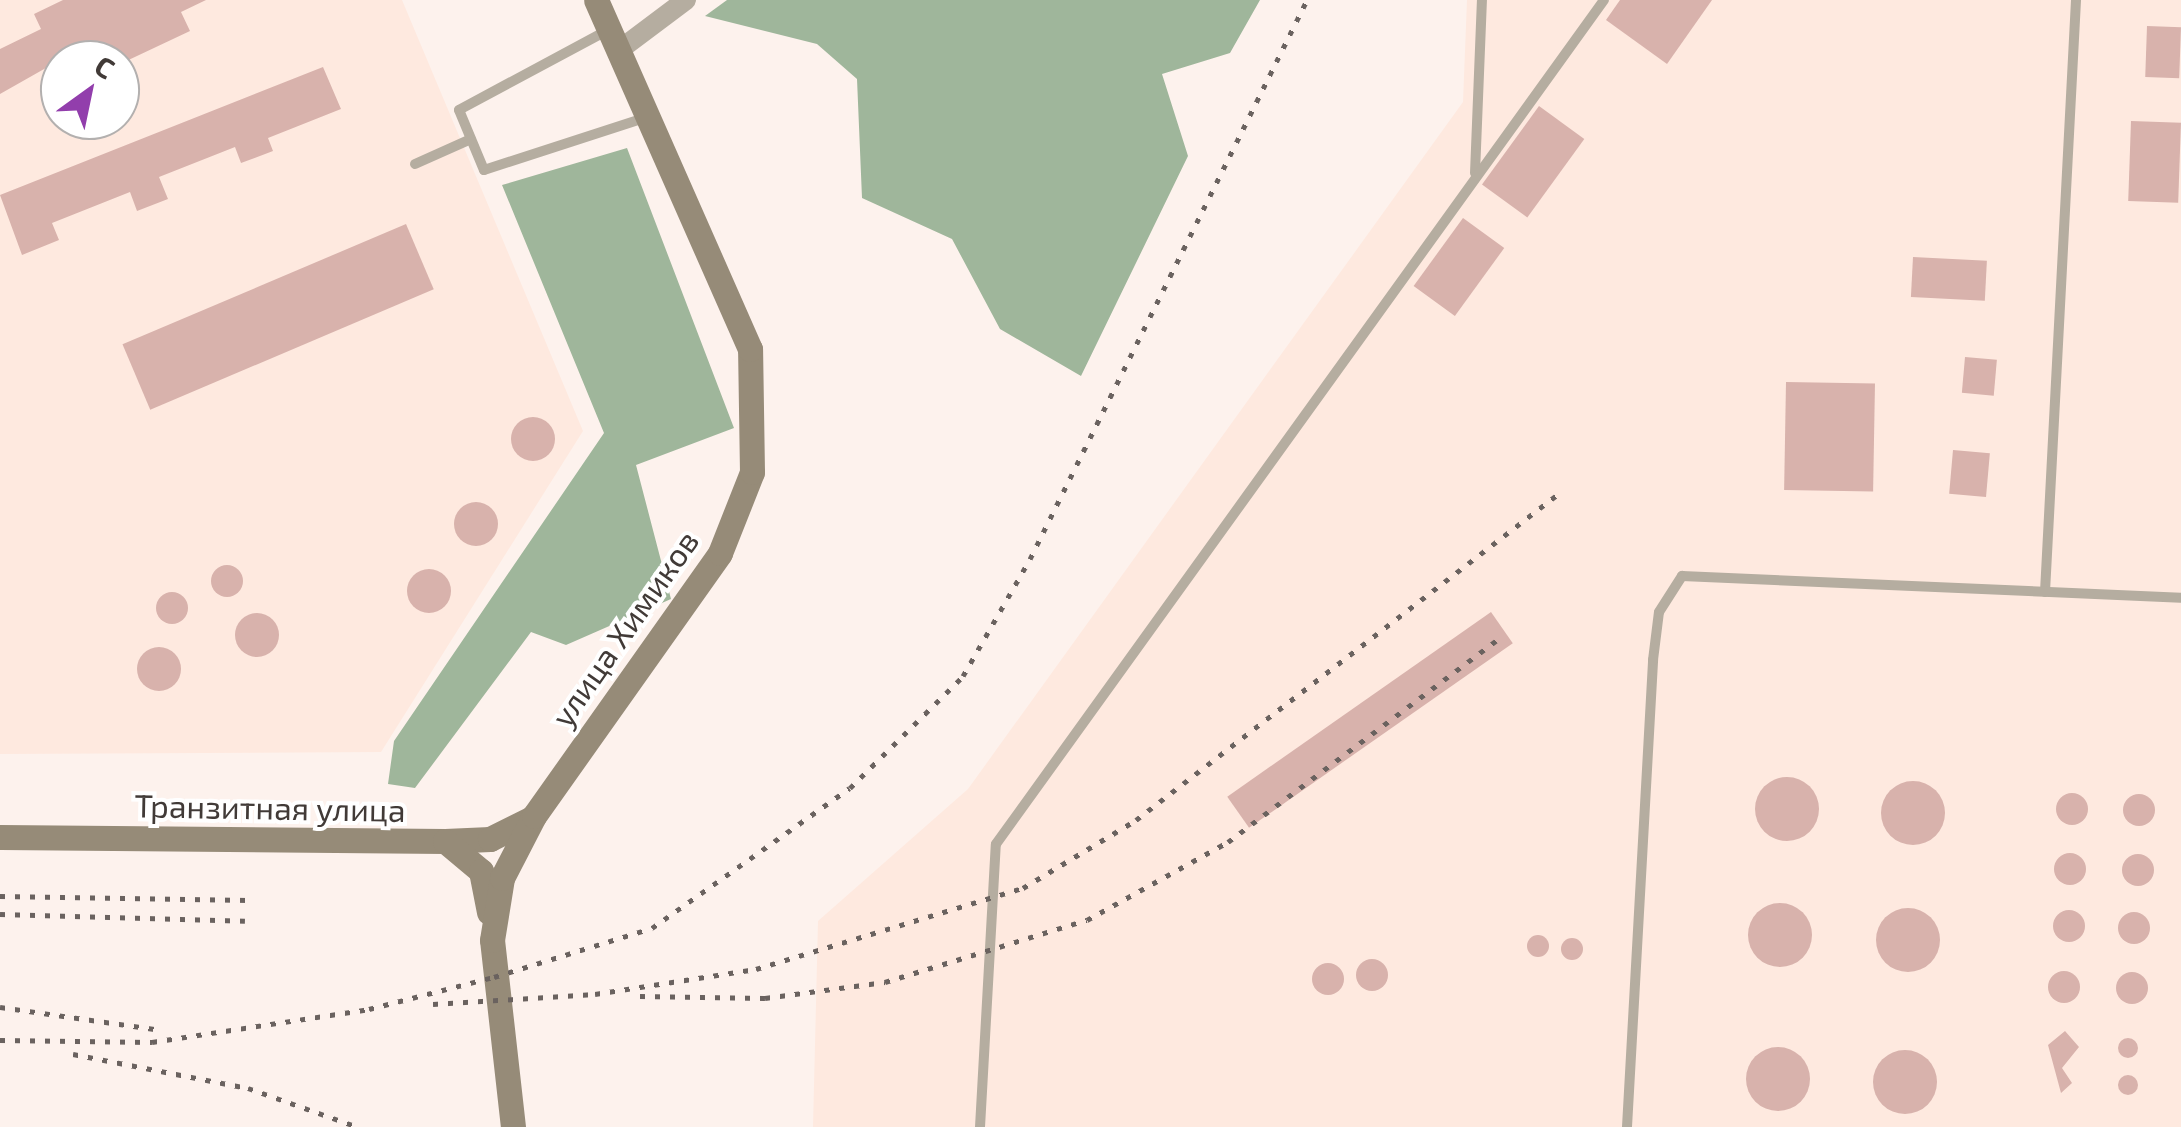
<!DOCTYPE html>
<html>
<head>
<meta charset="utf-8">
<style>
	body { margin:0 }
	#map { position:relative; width:2181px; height:1127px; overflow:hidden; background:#fdf2ed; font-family:"Exo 2",sans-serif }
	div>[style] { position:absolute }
	.built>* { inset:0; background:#fee9df }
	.forest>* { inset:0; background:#9fb69b }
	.building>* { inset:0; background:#d8b2ac; transform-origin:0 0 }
	.round { border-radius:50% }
	.lane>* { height:10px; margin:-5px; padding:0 5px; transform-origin:5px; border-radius:5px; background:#b5ada0 }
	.street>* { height:20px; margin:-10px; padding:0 10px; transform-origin:10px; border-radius:10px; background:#b5ada0 }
	.secondary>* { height:25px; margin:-12.5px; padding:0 12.5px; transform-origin:12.5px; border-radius:12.5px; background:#968b78 }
	.rail>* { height:5px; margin-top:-2.5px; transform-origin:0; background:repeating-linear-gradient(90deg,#6a625f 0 5px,transparent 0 15px) }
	span { translate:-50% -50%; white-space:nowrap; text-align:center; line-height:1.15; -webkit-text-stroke:8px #fff; paint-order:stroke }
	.street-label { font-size:32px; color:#413a37 }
	.north { position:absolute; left:40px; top:40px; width:100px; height:100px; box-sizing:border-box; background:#fff; border:2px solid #b3b0af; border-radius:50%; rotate:33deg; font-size:28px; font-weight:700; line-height:40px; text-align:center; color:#413a37 }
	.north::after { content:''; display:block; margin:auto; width:35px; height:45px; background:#923eac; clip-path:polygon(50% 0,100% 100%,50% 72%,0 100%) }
</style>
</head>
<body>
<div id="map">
	<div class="built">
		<i style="clip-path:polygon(evenodd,0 0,402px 0,583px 431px,381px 752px,0 754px,0 0,60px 60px,120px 60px,120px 120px,60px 120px,60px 60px)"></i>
		<i style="clip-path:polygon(1467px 0,2181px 0,2181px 1127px,813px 1127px,818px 921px,968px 789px,1463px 102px)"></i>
	</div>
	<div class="forest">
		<i style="clip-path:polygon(727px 0,1260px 0,1230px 53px,1162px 74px,1188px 156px,1081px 376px,1000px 329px,952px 239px,862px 198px,857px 79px,817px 44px,705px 16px)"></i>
		<i style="clip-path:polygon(627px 148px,734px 428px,636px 465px,671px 599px,566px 645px,531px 632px,415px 788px,388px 784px,394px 741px,604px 433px,502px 185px)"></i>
	</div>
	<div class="building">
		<i style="clip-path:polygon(63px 0,206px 0,181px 12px,190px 31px,120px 64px,60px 60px,0 94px,0 49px,41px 29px,34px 14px)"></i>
		<i style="clip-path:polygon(1620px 0,1712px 0,1667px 64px,1606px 20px)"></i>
		<i style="left:2147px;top:26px;width:34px;height:51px;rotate:2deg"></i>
		<i style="clip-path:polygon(323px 67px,341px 109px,268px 138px,273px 151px,241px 163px,235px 147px,159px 177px,168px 199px,137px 211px,130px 192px,52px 223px,59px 240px,22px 255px,0 195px)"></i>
		<i style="left:1539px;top:106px;width:56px;height:97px;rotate:36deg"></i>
		<i style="left:2131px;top:121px;width:50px;height:80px;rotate:2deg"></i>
		<i style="left:1463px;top:218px;width:51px;height:84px;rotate:36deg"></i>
		<i style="left:406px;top:224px;width:71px;height:308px;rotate:67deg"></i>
		<i style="left:1913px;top:257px;width:74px;height:40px;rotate:3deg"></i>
		<i style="left:1965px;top:357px;width:32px;height:36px;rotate:5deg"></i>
		<i style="left:1786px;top:382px;width:89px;height:108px;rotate:1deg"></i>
		<i class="round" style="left:511px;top:417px;width:44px;height:44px"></i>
		<i style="left:1953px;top:450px;width:37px;height:44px;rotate:5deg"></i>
		<i class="round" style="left:454px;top:502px;width:44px;height:44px"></i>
		<i class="round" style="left:211px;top:565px;width:32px;height:32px"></i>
		<i class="round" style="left:407px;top:569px;width:44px;height:44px"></i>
		<i class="round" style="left:156px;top:592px;width:32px;height:32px"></i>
		<i style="left:1491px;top:612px;width:38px;height:322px;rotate:55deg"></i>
		<i class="round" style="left:235px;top:613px;width:44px;height:44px"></i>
		<i class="round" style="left:137px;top:647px;width:44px;height:44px"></i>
		<i class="round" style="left:1755px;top:777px;width:64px;height:64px"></i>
		<i class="round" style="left:1881px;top:781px;width:64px;height:64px"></i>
		<i class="round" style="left:2056px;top:793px;width:32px;height:32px"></i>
		<i class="round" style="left:2123px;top:794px;width:32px;height:32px"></i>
		<i class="round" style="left:2054px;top:853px;width:32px;height:32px"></i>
		<i class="round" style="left:2122px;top:854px;width:32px;height:32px"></i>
		<i class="round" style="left:1748px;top:903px;width:64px;height:64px"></i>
		<i class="round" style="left:1876px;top:908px;width:64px;height:64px"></i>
		<i class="round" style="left:2053px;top:910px;width:32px;height:32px"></i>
		<i class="round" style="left:2118px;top:912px;width:32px;height:32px"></i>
		<i class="round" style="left:1527px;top:935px;width:22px;height:22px"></i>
		<i class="round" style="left:1561px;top:938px;width:22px;height:22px"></i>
		<i class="round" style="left:1356px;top:959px;width:32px;height:32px"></i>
		<i class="round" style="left:1312px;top:963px;width:32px;height:32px"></i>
		<i class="round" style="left:2048px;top:971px;width:32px;height:32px"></i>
		<i class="round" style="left:2116px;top:972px;width:32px;height:32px"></i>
		<i style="clip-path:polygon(2065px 1031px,2079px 1047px,2062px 1068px,2072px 1083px,2061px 1093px,2048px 1045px)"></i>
		<i class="round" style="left:2118px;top:1038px;width:20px;height:20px"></i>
		<i class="round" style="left:1746px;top:1047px;width:64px;height:64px"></i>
		<i class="round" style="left:1873px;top:1050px;width:64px;height:64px"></i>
		<i class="round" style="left:2118px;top:1075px;width:20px;height:20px"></i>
	</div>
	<div class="lane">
		<i style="left:608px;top:30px;width:169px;rotate:151.8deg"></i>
		<i style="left:459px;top:110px;width:65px;rotate:67.4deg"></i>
		<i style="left:484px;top:170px;width:171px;rotate:-18deg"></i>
		<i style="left:415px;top:164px;width:61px;rotate:-24.1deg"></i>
		<i style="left:1475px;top:173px;width:173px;rotate:-87.7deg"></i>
		<i style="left:2045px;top:592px;width:593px;rotate:-87deg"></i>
		<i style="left:980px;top:1127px;width:283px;rotate:-86.8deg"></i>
		<i style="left:996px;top:844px;width:1040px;rotate:-54.23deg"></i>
		<i style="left:1627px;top:1127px;width:468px;rotate:-86.8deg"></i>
		<i style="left:1653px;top:660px;width:48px;rotate:-82.9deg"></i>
		<i style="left:1659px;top:612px;width:43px;rotate:-57.4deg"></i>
		<i style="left:1682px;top:576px;width:499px;rotate:2.5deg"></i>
	</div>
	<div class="street">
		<i style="left:618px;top:51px;width:85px;rotate:-36.9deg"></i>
	</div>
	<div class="secondary">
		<i style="left:0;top:837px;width:445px;rotate:0.5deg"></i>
		<i style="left:445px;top:841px;width:45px;rotate:-2.5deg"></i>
		<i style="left:490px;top:839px;width:45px;rotate:-26.6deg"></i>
		<i style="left:445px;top:841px;width:47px;rotate:39.8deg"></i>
		<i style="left:481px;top:871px;width:42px;rotate:79deg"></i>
		<i style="left:513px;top:1127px;width:188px;rotate:-96.4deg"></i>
		<i style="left:492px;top:940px;width:63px;rotate:-80.8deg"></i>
		<i style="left:502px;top:878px;width:70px;rotate:-62.7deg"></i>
		<i style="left:534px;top:816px;width:322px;rotate:-54.7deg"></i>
		<i style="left:720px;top:553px;width:87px;rotate:-68.4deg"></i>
		<i style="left:752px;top:472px;width:123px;rotate:-90.9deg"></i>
		<i style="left:750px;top:349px;width:381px;rotate:-113.8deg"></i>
	</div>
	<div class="rail">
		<i style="left:0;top:896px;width:249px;rotate:0.9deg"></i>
		<i style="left:0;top:914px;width:245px;rotate:1.6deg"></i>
		<i style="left:640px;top:996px;width:125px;rotate:0.9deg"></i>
		<i style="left:765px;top:998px;width:121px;rotate:-7.6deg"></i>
		<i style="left:885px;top:982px;width:211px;rotate:-17.1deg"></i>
		<i style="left:1087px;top:920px;width:161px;rotate:-29deg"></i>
		<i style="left:1228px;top:842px;width:341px;rotate:-36.9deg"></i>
		<i style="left:433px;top:1004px;width:162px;rotate:-3.5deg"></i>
		<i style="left:595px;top:994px;width:163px;rotate:-8.8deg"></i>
		<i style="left:756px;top:969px;width:279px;rotate:-16.9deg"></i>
		<i style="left:1023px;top:888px;width:132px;rotate:-31deg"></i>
		<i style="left:1136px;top:820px;width:538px;rotate:-37.68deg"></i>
		<i style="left:0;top:1007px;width:156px;rotate:8.1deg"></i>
		<i style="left:0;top:1040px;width:152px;rotate:0.8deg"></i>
		<i style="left:152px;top:1042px;width:219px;rotate:-8.6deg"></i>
		<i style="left:369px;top:1009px;width:129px;rotate:-14.4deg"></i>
		<i style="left:494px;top:977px;width:165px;rotate:-17.2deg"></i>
		<i style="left:652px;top:928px;width:242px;rotate:-35.3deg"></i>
		<i style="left:850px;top:788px;width:159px;rotate:-44.7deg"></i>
		<i style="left:963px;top:676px;width:135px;rotate:-60.2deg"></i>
		<i style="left:1030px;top:559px;width:624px;rotate:-63.64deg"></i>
		<i style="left:73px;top:1054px;width:178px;rotate:11deg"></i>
		<i style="left:248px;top:1088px;width:117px;rotate:19.5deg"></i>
	</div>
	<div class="street-label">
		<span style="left:624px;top:628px;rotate:-55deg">улица Химиков</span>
		<span style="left:270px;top:807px;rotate:1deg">Транзитная улица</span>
	</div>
	<div class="north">С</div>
</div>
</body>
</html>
